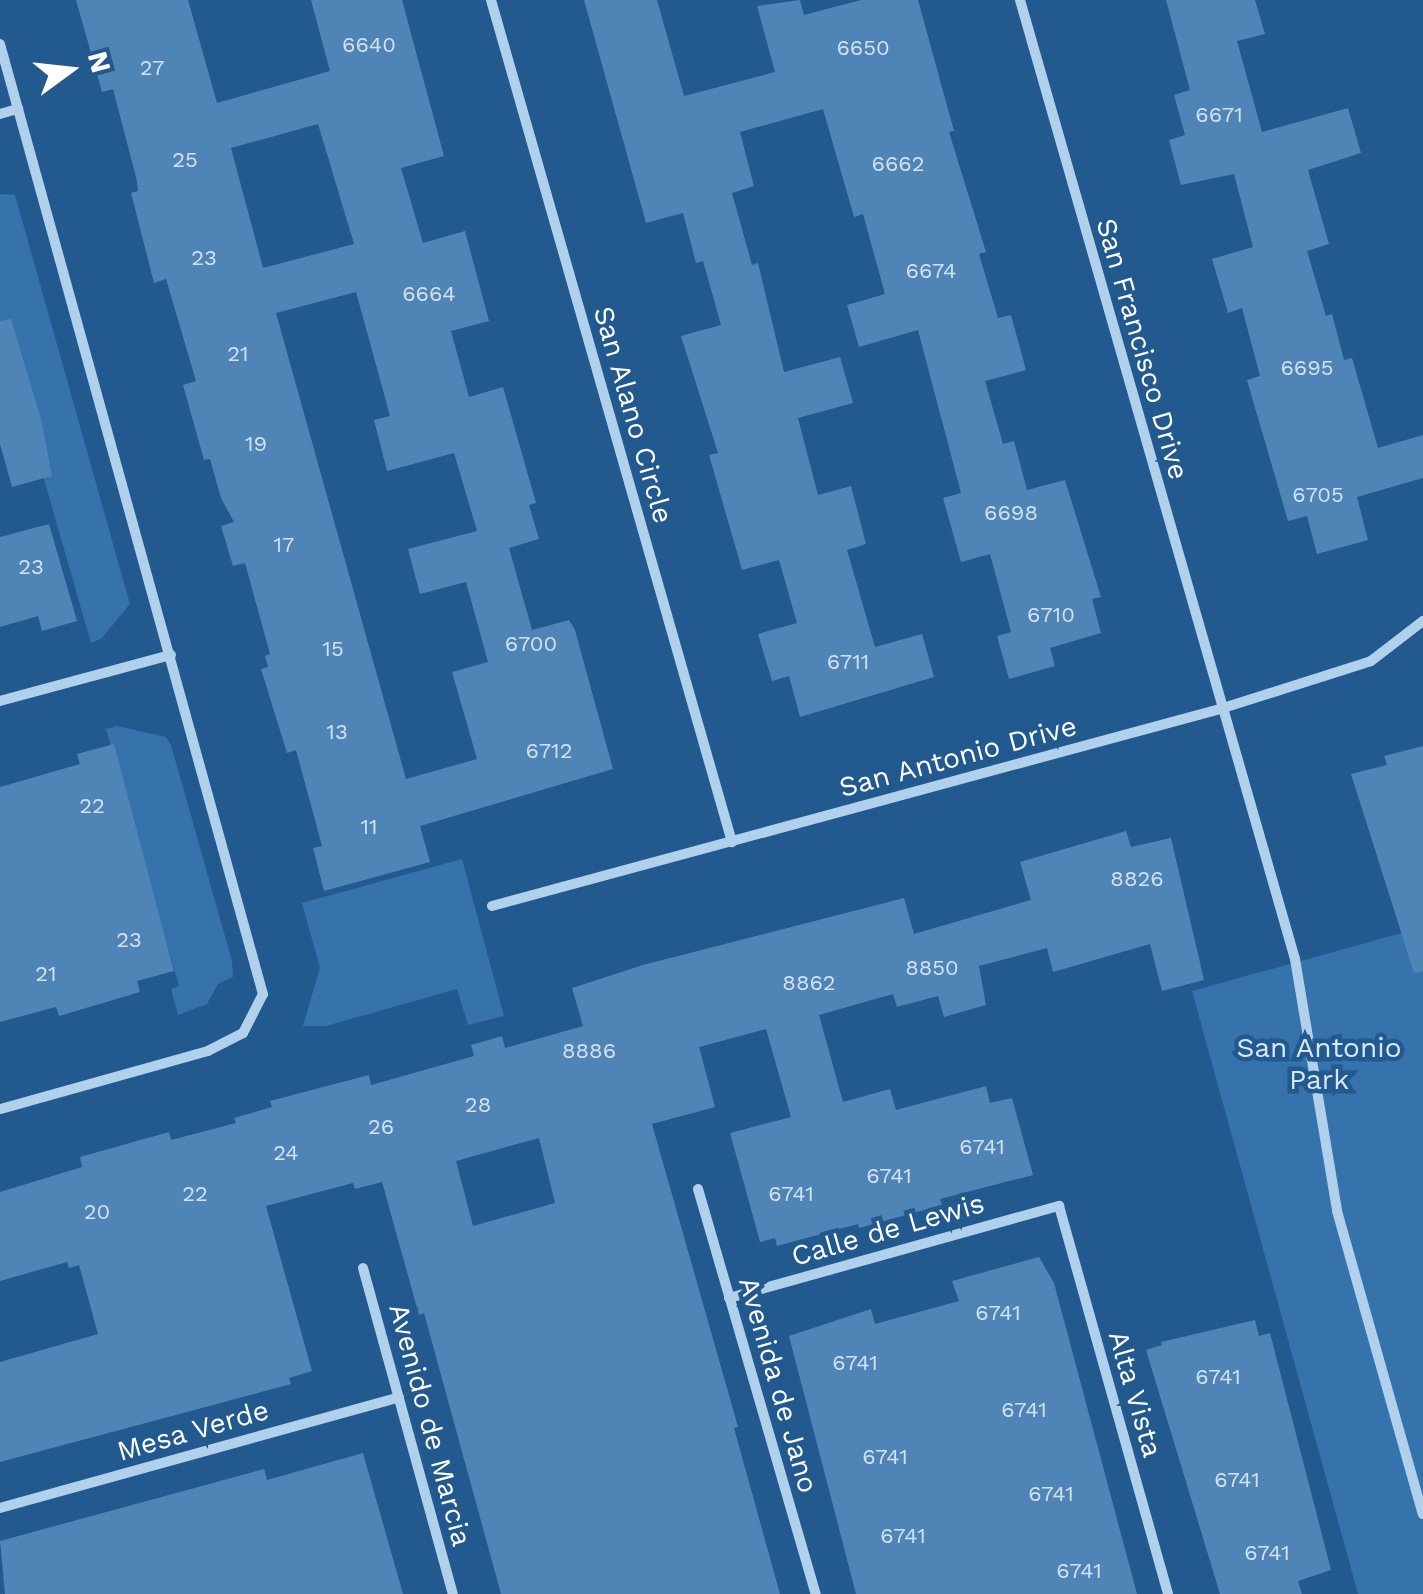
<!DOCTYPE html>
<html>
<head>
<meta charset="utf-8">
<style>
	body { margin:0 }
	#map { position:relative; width:1423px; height:1594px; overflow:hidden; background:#22598e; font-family:"Work Sans",sans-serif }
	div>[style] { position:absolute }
	.green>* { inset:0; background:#3672ab }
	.building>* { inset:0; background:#4f84b7 }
	.street>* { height:10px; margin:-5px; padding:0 5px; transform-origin:5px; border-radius:5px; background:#b1d0ec }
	span { translate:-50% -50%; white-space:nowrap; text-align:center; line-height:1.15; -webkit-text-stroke:9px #22598e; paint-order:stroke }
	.number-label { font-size:22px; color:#d3e0ed }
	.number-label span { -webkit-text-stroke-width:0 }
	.street-label { font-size:28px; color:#fff }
	.park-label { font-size:28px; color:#d6e8f9 }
	.north { position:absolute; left:20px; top:20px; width:100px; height:100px; -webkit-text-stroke:8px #22598e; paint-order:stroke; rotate:75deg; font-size:28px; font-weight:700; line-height:40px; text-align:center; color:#fff }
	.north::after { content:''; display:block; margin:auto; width:35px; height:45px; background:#fff; clip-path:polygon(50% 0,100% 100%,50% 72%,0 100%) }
</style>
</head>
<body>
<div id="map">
	<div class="green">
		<i style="clip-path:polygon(0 194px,15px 195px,130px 604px,101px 639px,91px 643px,0 326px)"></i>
		<i style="clip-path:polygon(117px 726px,166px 737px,171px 745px,232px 961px,233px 977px,218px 984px,207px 1004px,178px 1015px,171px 989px,179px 986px,106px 729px)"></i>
		<i style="clip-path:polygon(462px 859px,504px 1016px,468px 1025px,457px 989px,326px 1026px,303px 1026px,320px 968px,302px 903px)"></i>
		<i style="clip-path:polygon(1423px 927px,1423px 1594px,1358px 1594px,1192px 991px)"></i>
	</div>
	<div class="building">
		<i style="clip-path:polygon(evenodd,76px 0,188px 0,217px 103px,330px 71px,311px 0,402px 0,444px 156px,401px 168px,423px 243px,465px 231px,489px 321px,451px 331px,469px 397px,503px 387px,536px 503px,529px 505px,539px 539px,509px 548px,532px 630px,569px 620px,575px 630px,613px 769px,420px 826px,430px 862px,324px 891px,313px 848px,322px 846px,296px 750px,287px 753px,261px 669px,268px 667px,265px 656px,270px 654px,245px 563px,233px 566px,221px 526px,234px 522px,221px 498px,210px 459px,204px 460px,183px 385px,196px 381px,166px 279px,154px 283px,131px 193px,138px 191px,137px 181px,113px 89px,102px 92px,76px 0,318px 124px,354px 244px,263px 268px,231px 148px,318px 124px,76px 0,356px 292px,390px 416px,374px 420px,387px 471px,454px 453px,477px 531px,408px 549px,420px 594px,466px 582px,488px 662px,452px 672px,477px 759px,406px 779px,276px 313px,356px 292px)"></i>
		<i style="clip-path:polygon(584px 0,657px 0,684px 96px,775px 72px,757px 6px,800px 0,804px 15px,861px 0,918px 0,954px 131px,949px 132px,986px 252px,979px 254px,998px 318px,1011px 315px,1026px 370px,985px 381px,1003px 444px,1014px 441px,1027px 490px,1065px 480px,1101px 597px,1092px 599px,1101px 633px,1050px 648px,1055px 666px,1009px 679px,997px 636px,1011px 632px,990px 554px,961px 562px,943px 498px,961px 493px,918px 330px,859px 347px,847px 305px,885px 294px,863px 214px,854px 217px,823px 109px,740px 132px,754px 186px,732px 193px,752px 265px,758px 263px,784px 372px,840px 357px,853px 403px,798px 418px,818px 495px,851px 486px,866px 544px,847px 550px,875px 647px,922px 634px,934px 677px,800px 717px,789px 676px,772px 681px,758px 634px,797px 623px,779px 560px,742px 570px,709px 455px,718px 453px,681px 336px,721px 325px,703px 261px,696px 263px,683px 213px,646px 223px)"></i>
		<i style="clip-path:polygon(1166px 0,1255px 0,1265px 34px,1237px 41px,1262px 132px,1348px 108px,1361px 153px,1308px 170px,1329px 244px,1307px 251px,1326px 316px,1332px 314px,1344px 360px,1352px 358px,1378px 448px,1423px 435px,1423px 478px,1357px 497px,1368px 540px,1317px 554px,1307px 516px,1288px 521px,1247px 380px,1260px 376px,1242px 308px,1228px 313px,1212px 259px,1253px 247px,1234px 174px,1181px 185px,1169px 140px,1185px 135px,1174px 95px,1190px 90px)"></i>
		<i style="clip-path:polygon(11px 319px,41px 419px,52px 476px,12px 487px,0 444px,0 321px)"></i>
		<i style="clip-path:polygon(49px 524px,77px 621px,42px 631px,38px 616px,0 627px,0 537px)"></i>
		<i style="clip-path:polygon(114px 744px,174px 971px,137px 981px,140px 992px,59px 1016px,56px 1007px,0 1022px,0 787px,80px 764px,77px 754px)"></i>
		<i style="clip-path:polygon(1423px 746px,1423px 971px,1414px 973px,1351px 774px,1387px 765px,1384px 756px)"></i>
		<i style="clip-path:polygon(evenodd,1126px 831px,1131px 847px,1171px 838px,1204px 980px,1162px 991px,1150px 944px,1053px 972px,1047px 948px,979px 966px,986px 1005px,944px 1017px,938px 996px,897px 1007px,893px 994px,819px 1015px,843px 1102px,890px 1089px,896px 1110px,986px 1086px,990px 1103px,1012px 1098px,1033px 1175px,940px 1199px,942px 1205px,859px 1228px,858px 1224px,777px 1246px,775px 1238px,760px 1242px,730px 1133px,791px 1117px,766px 1029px,699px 1047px,715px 1107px,652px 1124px,738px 1427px,734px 1428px,780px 1594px,501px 1594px,424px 1313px,419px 1315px,382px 1182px,355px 1189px,353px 1183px,266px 1206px,312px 1371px,289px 1378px,291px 1384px,0 1462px,0 1362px,98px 1334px,79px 1265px,69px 1268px,67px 1262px,0 1281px,0 1192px,82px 1167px,80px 1157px,169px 1132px,171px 1140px,236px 1123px,234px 1118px,272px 1107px,270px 1101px,369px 1075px,371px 1085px,474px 1056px,471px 1045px,502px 1036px,505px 1048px,583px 1026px,572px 988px,643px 965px,904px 898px,914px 934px,1031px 900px,1020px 862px,1126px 831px,539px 1138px,555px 1203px,473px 1226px,456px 1161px,539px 1138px)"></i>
		<i style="clip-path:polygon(1039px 1257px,1054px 1283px,1137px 1594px,856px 1594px,789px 1336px,871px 1309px,875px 1324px,959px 1301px,952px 1281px)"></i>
		<i style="clip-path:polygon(1255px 1320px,1259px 1336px,1270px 1333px,1331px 1570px,1298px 1581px,1302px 1594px,1220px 1594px,1146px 1350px,1162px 1345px,1161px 1342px)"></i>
		<i style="clip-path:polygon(363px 1453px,403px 1594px,5px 1594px,0 1541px,264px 1469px,267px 1480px)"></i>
	</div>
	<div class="street">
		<i style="left:491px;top:0;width:876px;rotate:74.03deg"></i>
		<i style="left:1020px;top:0;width:998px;rotate:74deg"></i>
		<i style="left:1295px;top:959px;width:255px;rotate:80.5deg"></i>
		<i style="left:1337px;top:1211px;width:315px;rotate:74.2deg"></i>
		<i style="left:0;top:44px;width:986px;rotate:74.53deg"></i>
		<i style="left:263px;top:994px;width:44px;rotate:117.1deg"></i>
		<i style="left:243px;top:1033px;width:39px;rotate:153deg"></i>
		<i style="left:208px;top:1051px;width:216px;rotate:164.4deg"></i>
		<i style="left:0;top:114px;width:19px;rotate:-16deg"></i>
		<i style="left:0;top:701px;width:177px;rotate:-15.1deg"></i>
		<i style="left:492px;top:906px;width:754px;rotate:-15.14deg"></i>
		<i style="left:1220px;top:709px;width:158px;rotate:-17.6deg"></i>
		<i style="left:1371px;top:661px;width:66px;rotate:-37.6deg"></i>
		<i style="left:698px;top:1189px;width:422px;rotate:73.8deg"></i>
		<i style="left:363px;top:1268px;width:338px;rotate:74.6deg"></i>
		<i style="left:729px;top:1298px;width:343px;rotate:-15.6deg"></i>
		<i style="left:1059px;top:1206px;width:403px;rotate:74.3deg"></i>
		<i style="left:0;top:1508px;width:414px;rotate:-15.5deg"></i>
	</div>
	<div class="number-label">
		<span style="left:369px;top:45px">6640</span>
		<span style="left:863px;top:48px">6650</span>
		<span style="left:152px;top:68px">27</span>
		<span style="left:1219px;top:115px">6671</span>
		<span style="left:185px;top:160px">25</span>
		<span style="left:898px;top:164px">6662</span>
		<span style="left:204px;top:258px">23</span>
		<span style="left:931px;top:271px">6674</span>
		<span style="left:429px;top:294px">6664</span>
		<span style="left:238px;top:354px">21</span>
		<span style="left:1307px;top:368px">6695</span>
		<span style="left:256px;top:444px">19</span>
		<span style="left:1318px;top:495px">6705</span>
		<span style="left:1011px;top:513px">6698</span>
		<span style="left:284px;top:545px">17</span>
		<span style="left:31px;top:567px">23</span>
		<span style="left:1051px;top:615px">6710</span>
		<span style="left:531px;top:644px">6700</span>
		<span style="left:333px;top:649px">15</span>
		<span style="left:848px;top:662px">6711</span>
		<span style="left:337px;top:732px">13</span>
		<span style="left:549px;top:751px">6712</span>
		<span style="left:92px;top:806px">22</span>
		<span style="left:369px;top:827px">11</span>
		<span style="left:1137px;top:879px">8826</span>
		<span style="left:129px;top:940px">23</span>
		<span style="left:932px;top:968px">8850</span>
		<span style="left:46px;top:974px">21</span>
		<span style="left:809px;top:983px">8862</span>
		<span style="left:589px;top:1051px">8886</span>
		<span style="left:478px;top:1105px">28</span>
		<span style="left:381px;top:1127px">26</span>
		<span style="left:982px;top:1147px">6741</span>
		<span style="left:286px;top:1153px">24</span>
		<span style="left:889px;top:1176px">6741</span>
		<span style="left:195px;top:1194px">22</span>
		<span style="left:791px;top:1194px">6741</span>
		<span style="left:97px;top:1212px">20</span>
		<span style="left:998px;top:1313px">6741</span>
		<span style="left:855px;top:1363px">6741</span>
		<span style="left:1218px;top:1377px">6741</span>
		<span style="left:1024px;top:1410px">6741</span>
		<span style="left:885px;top:1457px">6741</span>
		<span style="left:1237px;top:1480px">6741</span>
		<span style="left:1051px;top:1494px">6741</span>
		<span style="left:903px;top:1536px">6741</span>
		<span style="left:1267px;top:1553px">6741</span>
		<span style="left:1079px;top:1571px">6741</span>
	</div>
	<div class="street-label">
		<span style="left:1142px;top:349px;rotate:74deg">San Francisco Drive</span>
		<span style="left:633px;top:415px;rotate:74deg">San Alano Circle</span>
		<span style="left:958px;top:757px;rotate:-15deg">San Antonio Drive</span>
		<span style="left:888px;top:1230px;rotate:-16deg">Calle de Lewis</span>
		<span style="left:778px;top:1385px;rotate:74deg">Avenida de Jano</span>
		<span style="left:1135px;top:1394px;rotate:74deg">Alta Vista</span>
		<span style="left:430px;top:1425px;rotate:75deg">Avenido de Marcia</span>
		<span style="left:193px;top:1431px;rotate:-16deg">Mesa Verde</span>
	</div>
	<div class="park-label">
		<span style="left:1319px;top:1064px">San Antonio<br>Park</span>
	</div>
	<div class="north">N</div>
</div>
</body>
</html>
